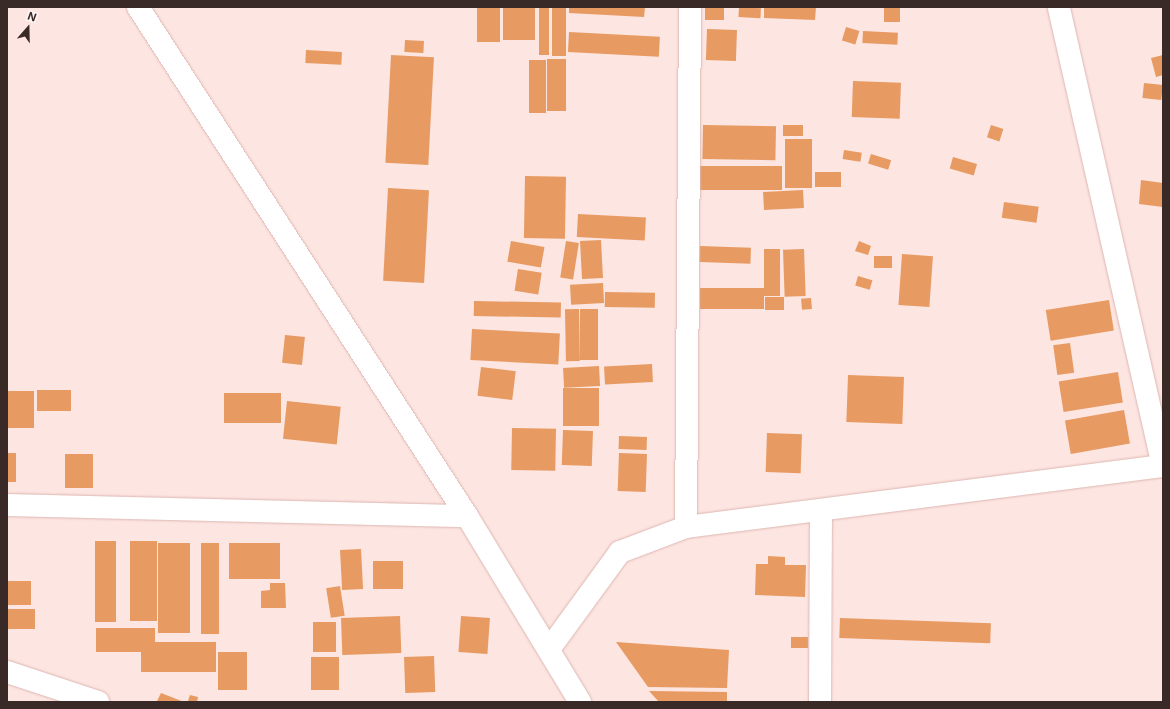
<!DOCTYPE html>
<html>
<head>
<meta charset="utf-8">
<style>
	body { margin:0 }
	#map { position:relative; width:1170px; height:709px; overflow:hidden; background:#fde5e1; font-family:Inter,sans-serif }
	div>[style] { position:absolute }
	.building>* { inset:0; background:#e79a62; transform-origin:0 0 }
	.roads { filter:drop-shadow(0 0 1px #ddb6b1) drop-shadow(0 0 1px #ddb6b1) }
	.minor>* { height:22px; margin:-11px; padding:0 11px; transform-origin:11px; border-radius:11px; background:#fff }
	.major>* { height:22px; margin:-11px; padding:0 11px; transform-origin:11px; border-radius:11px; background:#fff }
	span { translate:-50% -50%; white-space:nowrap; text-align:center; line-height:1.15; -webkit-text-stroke:3px #fef6f5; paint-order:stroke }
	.frame { position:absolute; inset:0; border:8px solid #392a28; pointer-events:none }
	.north { position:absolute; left:8px; top:8px; width:40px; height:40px; -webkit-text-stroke:3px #fef6f5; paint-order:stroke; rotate:20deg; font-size:11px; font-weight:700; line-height:16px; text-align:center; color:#392a28 }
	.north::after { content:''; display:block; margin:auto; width:14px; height:18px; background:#392a28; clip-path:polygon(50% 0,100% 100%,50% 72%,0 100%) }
</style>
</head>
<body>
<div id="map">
	<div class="building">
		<i style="left:477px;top:7px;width:23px;height:35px"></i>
		<i style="left:503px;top:7px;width:32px;height:33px"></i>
		<i style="left:539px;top:7px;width:10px;height:48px"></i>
		<i style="left:552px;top:7px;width:14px;height:49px"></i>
		<i style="clip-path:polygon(569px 7px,645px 7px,644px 17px,569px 13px)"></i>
		<i style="left:705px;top:7px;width:19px;height:13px"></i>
		<i style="left:739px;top:7px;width:22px;height:10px;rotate:3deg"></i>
		<i style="clip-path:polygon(764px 7px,816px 7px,815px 20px,764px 18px)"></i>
		<i style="left:884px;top:7px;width:16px;height:15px"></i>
		<i style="left:846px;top:27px;width:14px;height:14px;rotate:17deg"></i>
		<i style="left:707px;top:29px;width:30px;height:31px;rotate:2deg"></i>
		<i style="left:863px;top:31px;width:35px;height:12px;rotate:3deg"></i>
		<i style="left:569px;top:32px;width:91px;height:20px;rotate:3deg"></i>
		<i style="left:405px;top:40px;width:19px;height:12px;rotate:3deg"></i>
		<i style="left:306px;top:50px;width:36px;height:13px;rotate:3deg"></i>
		<i style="left:391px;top:55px;width:43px;height:108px;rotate:3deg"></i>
		<i style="clip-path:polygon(1163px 55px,1163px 75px,1156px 77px,1151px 58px)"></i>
		<i style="left:547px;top:59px;width:19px;height:52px"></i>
		<i style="left:529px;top:60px;width:17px;height:53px"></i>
		<i style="left:853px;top:81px;width:48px;height:36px;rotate:2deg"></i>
		<i style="left:1144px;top:83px;width:19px;height:15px;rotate:6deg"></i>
		<i style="left:703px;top:125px;width:73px;height:34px;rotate:1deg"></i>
		<i style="left:783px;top:125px;width:20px;height:11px"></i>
		<i style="left:991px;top:125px;width:13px;height:13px;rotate:18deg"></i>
		<i style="left:785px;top:139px;width:27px;height:49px"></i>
		<i style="left:844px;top:150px;width:18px;height:9px;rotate:9deg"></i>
		<i style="left:871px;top:154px;width:21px;height:10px;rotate:17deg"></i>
		<i style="left:953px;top:157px;width:25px;height:12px;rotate:16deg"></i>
		<i style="left:700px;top:166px;width:82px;height:24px"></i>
		<i style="left:841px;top:172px;width:15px;height:26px;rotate:90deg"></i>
		<i style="left:525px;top:176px;width:41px;height:62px;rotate:1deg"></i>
		<i style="clip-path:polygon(1141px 180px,1163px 183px,1163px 207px,1139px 204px)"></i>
		<i style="left:388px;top:188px;width:41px;height:93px;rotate:3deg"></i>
		<i style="left:803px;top:190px;width:18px;height:40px;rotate:87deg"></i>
		<i style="left:1004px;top:202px;width:35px;height:16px;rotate:8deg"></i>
		<i style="left:578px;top:214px;width:68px;height:23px;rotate:3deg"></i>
		<i style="left:601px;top:240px;width:38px;height:21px;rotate:87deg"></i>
		<i style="left:511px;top:241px;width:34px;height:21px;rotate:10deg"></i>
		<i style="left:566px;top:241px;width:13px;height:37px;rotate:9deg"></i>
		<i style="clip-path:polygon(859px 241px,871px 246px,868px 255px,855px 251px)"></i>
		<i style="left:700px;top:246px;width:51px;height:16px;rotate:2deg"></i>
		<i style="left:764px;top:249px;width:16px;height:47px"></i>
		<i style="left:804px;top:249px;width:47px;height:21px;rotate:88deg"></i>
		<i style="left:902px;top:254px;width:31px;height:51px;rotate:4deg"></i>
		<i style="left:892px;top:256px;width:12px;height:18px;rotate:90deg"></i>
		<i style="left:518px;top:269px;width:24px;height:22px;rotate:9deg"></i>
		<i style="left:858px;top:276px;width:15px;height:10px;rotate:16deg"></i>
		<i style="left:603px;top:283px;width:20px;height:33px;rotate:87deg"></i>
		<i style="left:764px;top:288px;width:21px;height:64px;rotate:90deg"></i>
		<i style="left:605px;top:292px;width:50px;height:15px;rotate:1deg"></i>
		<i style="left:784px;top:297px;width:13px;height:19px;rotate:90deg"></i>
		<i style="left:811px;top:298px;width:11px;height:10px;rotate:85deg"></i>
		<i style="left:1109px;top:300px;width:31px;height:64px;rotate:81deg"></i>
		<i style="left:474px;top:301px;width:87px;height:15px;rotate:1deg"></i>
		<i style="left:579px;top:309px;width:52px;height:14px;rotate:89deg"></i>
		<i style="left:580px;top:309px;width:18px;height:51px"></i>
		<i style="left:472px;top:329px;width:88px;height:31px;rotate:3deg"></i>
		<i style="left:285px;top:335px;width:20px;height:28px;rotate:6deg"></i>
		<i style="left:1070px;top:343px;width:30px;height:17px;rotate:82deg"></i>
		<i style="left:652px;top:364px;width:18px;height:48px;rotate:87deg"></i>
		<i style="left:599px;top:366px;width:20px;height:36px;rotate:87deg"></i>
		<i style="left:481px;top:367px;width:35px;height:29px;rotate:7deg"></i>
		<i style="left:1118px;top:372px;width:31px;height:60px;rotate:81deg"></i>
		<i style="left:848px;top:375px;width:56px;height:47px;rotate:2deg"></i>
		<i style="left:563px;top:388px;width:36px;height:38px"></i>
		<i style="left:71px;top:390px;width:21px;height:34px;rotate:90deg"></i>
		<i style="left:7px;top:391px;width:27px;height:37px"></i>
		<i style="left:224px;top:393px;width:57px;height:30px"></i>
		<i style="left:287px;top:401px;width:54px;height:38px;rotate:6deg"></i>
		<i style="left:1124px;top:410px;width:34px;height:60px;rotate:80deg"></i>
		<i style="left:512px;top:428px;width:44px;height:42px;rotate:1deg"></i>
		<i style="left:563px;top:430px;width:30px;height:35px;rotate:2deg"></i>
		<i style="left:767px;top:433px;width:35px;height:39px;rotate:2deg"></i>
		<i style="left:619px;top:436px;width:28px;height:13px;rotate:2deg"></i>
		<i style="left:7px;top:453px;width:9px;height:29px"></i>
		<i style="left:619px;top:453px;width:28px;height:38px;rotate:2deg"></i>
		<i style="left:93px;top:454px;width:34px;height:28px;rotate:90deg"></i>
		<i style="left:95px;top:541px;width:21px;height:81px"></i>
		<i style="left:130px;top:541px;width:27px;height:80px"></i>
		<i style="left:158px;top:543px;width:32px;height:90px"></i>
		<i style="left:201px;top:543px;width:18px;height:91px"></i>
		<i style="left:229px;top:543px;width:51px;height:36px"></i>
		<i style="left:361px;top:549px;width:40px;height:21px;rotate:87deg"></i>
		<i style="clip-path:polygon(768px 556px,785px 557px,785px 565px,806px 565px,805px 597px,755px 595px,756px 564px,768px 564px)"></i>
		<i style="left:373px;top:561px;width:30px;height:28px"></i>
		<i style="left:7px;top:581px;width:24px;height:24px"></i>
		<i style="clip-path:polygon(270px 583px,285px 583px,286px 608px,261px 608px,261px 591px,270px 590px)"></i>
		<i style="left:340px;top:586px;width:30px;height:14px;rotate:81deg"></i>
		<i style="left:7px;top:609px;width:28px;height:20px"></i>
		<i style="left:400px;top:616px;width:37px;height:59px;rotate:88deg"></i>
		<i style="left:461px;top:616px;width:29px;height:36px;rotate:4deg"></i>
		<i style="left:840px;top:618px;width:151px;height:20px;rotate:2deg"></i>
		<i style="left:313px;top:622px;width:23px;height:30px"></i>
		<i style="clip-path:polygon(96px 628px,155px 628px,155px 642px,216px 642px,216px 672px,141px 672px,141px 652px,96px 652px)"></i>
		<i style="left:791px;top:637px;width:17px;height:11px"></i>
		<i style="clip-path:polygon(616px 642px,729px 650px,727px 688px,648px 687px)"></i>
		<i style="left:218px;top:652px;width:29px;height:38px"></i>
		<i style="left:434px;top:656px;width:36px;height:30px;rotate:88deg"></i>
		<i style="left:311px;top:657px;width:28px;height:33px"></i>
		<i style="clip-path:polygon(649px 691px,727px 692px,727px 702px,659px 702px)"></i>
		<i style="clip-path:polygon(161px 693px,184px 702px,157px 701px)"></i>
		<i style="clip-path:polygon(190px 695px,198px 697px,197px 702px,188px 701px)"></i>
	</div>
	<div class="roads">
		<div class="minor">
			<i style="left:138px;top:7px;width:606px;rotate:57.12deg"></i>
			<i style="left:467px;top:516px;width:218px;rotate:58.7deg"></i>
			<i style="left:7px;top:505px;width:460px;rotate:1.4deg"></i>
			<i style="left:686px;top:527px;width:520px;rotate:-89.56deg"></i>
			<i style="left:550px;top:648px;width:119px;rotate:-53.9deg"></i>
			<i style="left:620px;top:552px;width:71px;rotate:-20.7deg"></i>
			<i style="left:686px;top:527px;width:481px;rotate:-7.3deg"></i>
			<i style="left:1163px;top:466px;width:471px;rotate:-102.8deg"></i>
			<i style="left:820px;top:702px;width:192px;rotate:-89.7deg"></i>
		</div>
		<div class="major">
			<i style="left:7px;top:672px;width:96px;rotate:18.2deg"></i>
		</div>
	</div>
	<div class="frame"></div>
	<div class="north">N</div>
</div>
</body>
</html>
